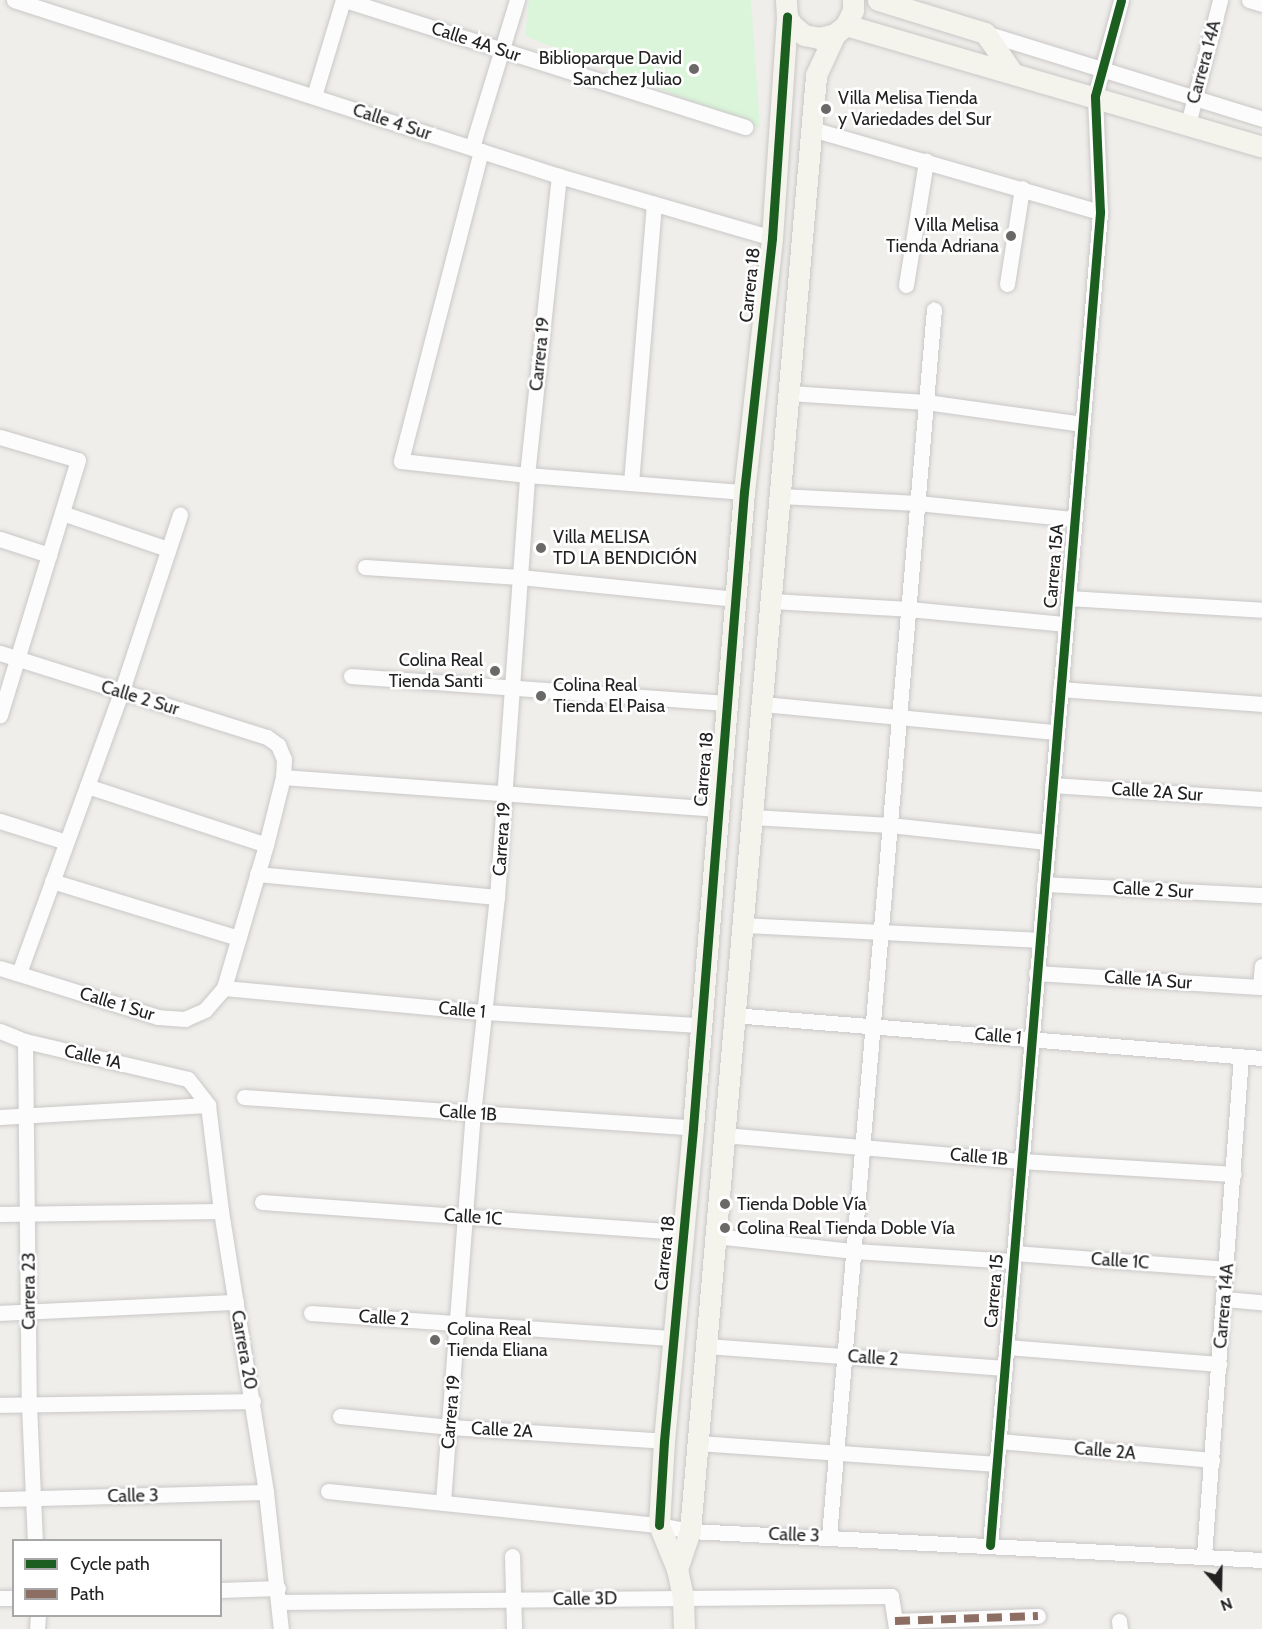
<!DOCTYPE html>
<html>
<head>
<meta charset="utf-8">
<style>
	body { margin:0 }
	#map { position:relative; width:1262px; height:1629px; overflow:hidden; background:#f0eeeb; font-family:Cabin,sans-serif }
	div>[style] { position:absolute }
	.park>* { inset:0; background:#daf5da }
	.roads { filter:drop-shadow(0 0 2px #c9c8c7) drop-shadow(0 0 2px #c9c8c7) }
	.street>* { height:15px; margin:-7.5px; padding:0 7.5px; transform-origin:7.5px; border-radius:7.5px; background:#fdfcfc }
	.secondary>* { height:21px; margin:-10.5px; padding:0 10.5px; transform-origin:10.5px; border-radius:10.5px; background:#f4f4ed }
	.quiet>* { height:8px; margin-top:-4px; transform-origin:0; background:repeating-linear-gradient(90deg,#8d6e63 0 15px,transparent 0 23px) }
	.cycleway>* { height:9px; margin:-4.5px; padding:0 4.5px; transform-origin:4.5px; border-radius:4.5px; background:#1b5e20 }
	.dots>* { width:16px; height:16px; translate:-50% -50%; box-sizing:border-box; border:3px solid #fff; border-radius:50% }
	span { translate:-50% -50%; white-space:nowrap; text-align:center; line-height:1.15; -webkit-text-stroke:5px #fff; paint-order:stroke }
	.street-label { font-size:18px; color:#222 }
	.poi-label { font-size:18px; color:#222 }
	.right { translate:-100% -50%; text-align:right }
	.left { translate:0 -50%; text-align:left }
	.legend { position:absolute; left:12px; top:1539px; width:210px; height:78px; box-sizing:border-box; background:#fff; border:2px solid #a7a7a7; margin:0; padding:8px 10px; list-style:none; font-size:18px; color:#222 }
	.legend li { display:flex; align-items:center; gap:12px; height:30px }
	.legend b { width:30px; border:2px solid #a7a7a7 }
	.north { position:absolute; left:1190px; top:1557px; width:60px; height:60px; -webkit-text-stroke:4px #fff; paint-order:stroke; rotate:160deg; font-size:16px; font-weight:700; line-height:24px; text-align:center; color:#222 }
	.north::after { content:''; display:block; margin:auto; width:21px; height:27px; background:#222; clip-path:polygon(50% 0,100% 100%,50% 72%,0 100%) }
</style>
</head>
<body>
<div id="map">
	<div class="park">
		<i style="clip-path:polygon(529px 0,751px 0,760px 128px,525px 36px)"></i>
	</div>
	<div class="roads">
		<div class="street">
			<i style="left:14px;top:0;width:573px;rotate:17.9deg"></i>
			<i style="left:559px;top:176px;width:222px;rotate:16.2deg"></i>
			<i style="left:345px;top:0;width:420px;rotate:17.6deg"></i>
			<i style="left:1249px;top:0;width:14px;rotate:17deg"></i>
			<i style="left:985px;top:33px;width:290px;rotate:17.2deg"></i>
			<i style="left:314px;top:96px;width:100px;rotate:-73.2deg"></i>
			<i style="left:1188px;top:124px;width:128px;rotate:-75.5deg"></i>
			<i style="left:812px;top:129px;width:300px;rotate:16.1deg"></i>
			<i style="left:472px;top:147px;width:154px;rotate:-73deg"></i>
			<i style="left:481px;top:151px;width:320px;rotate:104.5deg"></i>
			<i style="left:401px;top:461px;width:127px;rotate:6.3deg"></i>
			<i style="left:527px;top:475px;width:218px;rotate:4.5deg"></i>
			<i style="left:1007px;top:284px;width:97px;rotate:-81.1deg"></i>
			<i style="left:906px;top:285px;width:126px;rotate:-80.8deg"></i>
			<i style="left:789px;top:393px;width:137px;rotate:3.8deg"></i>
			<i style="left:926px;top:402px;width:158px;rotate:8deg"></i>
			<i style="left:0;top:437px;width:81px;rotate:16.4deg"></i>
			<i style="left:78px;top:460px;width:267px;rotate:107deg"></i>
			<i style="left:631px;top:483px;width:280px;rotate:-85.3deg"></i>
			<i style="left:780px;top:496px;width:138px;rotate:2.9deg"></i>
			<i style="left:918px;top:503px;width:157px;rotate:5.9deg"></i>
			<i style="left:62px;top:513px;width:112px;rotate:18.8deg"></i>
			<i style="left:0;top:539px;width:52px;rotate:18.1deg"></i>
			<i style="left:365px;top:567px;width:155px;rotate:3.7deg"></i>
			<i style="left:520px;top:577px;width:217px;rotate:5.8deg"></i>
			<i style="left:1068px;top:598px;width:194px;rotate:3.5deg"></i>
			<i style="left:772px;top:601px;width:137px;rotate:3.3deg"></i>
			<i style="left:909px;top:609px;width:158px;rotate:5.5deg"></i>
			<i style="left:0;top:653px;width:280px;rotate:17.5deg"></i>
			<i style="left:267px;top:737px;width:14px;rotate:36deg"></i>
			<i style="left:278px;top:745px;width:15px;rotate:67deg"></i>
			<i style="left:284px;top:759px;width:18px;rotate:93deg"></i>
			<i style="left:283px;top:777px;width:70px;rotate:104deg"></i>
			<i style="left:266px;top:845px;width:149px;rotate:106.4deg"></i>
			<i style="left:224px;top:988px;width:29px;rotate:131deg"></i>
			<i style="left:205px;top:1010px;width:22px;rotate:156deg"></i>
			<i style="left:185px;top:1019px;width:27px;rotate:-176deg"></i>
			<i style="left:158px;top:1017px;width:165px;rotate:-162.8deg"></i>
			<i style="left:351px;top:676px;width:376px;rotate:4.1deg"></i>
			<i style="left:1060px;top:689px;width:203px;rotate:4.2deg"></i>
			<i style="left:763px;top:704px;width:294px;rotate:5.5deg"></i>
			<i style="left:283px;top:777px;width:435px;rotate:4.2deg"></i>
			<i style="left:1052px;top:785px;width:210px;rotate:3.8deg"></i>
			<i style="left:87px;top:786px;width:188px;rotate:18.2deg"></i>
			<i style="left:752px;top:817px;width:138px;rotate:3.3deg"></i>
			<i style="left:890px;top:825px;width:158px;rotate:6.2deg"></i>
			<i style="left:0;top:821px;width:69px;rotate:17.7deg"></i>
			<i style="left:257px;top:874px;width:241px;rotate:5.5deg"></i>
			<i style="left:52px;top:881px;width:195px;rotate:17deg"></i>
			<i style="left:1044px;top:884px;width:218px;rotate:2.9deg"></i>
			<i style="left:743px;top:925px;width:296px;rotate:2.9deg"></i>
			<i style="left:19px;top:973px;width:298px;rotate:-70deg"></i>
			<i style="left:121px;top:693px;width:188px;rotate:-71.7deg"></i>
			<i style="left:1036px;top:973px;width:224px;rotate:3.6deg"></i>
			<i style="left:1260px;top:987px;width:21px;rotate:-85deg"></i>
			<i style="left:224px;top:988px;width:262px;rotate:5.3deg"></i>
			<i style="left:485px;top:1012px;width:215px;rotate:3.5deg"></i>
			<i style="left:733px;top:1015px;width:531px;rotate:4.65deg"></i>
			<i style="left:0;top:1031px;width:27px;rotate:22deg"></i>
			<i style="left:25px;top:1041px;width:167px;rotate:13.1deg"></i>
			<i style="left:188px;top:1079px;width:33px;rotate:52deg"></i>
			<i style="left:208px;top:1105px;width:107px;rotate:83deg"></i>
			<i style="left:221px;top:1211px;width:285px;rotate:80.9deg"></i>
			<i style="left:266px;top:1492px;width:138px;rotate:83.8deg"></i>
			<i style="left:25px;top:1041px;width:364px;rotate:89.4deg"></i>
			<i style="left:29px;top:1405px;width:135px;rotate:87.5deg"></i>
			<i style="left:244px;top:1097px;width:450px;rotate:3.9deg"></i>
			<i style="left:0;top:1117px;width:208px;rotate:-3.3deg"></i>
			<i style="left:724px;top:1135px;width:298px;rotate:5deg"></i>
			<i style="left:1021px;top:1161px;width:213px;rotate:3.5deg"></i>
			<i style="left:262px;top:1202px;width:423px;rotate:4.1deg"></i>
			<i style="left:0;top:1214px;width:221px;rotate:-0.8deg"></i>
			<i style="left:715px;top:1236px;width:140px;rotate:6.2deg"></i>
			<i style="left:854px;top:1251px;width:159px;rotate:3.6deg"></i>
			<i style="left:1014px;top:1253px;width:214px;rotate:4.3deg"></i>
			<i style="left:1224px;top:1299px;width:38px;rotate:5deg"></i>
			<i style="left:0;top:1313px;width:236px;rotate:-2.7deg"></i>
			<i style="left:311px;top:1313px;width:363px;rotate:4deg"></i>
			<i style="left:706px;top:1346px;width:300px;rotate:4.2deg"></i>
			<i style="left:1007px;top:1347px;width:213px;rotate:4.6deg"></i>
			<i style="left:0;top:1405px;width:253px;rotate:-0.9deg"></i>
			<i style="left:340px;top:1416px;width:111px;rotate:5.7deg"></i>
			<i style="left:450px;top:1427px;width:214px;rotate:3.7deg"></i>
			<i style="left:999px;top:1441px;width:214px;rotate:5.1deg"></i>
			<i style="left:698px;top:1443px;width:300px;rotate:4deg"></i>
			<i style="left:328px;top:1491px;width:333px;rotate:5.9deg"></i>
			<i style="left:659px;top:1525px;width:32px;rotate:11deg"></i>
			<i style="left:690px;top:1531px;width:573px;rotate:2.9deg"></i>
			<i style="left:0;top:1499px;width:266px;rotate:-1.5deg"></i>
			<i style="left:443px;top:1501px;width:388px;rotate:-85.6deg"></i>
			<i style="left:473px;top:1114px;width:218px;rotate:-83.7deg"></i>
			<i style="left:497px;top:897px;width:423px;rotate:-85.9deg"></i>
			<i style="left:527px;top:475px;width:301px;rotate:-83.9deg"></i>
			<i style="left:829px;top:1536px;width:1231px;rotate:-85.11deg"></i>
			<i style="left:990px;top:1545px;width:1338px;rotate:-85.28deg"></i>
			<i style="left:1100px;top:212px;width:116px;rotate:-92.5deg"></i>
			<i style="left:1095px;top:96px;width:99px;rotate:-74.8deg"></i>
			<i style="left:1204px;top:1555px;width:500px;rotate:-85.76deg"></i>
			<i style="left:512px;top:1556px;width:73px;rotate:88.4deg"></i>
			<i style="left:220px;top:1590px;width:58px;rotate:-2deg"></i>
			<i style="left:0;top:1598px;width:14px"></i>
			<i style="left:279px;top:1602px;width:612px;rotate:-0.56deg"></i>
			<i style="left:891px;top:1596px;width:33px;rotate:81deg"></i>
			<i style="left:895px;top:1621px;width:143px;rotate:-2deg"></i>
			<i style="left:1119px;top:1621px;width:8px;rotate:83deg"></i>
			<i style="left:37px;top:1629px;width:13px;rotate:-86deg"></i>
		</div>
		<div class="secondary">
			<i style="left:786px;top:0;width:17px;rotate:87deg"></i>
			<i style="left:787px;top:17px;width:9px;rotate:58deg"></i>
			<i style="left:792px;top:25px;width:16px;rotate:40deg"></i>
			<i style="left:804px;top:35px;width:15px;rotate:11deg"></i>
			<i style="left:819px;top:38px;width:16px;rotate:-14deg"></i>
			<i style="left:835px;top:34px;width:14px;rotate:-39deg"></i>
			<i style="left:846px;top:25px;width:17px;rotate:-65deg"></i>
			<i style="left:853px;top:10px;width:10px;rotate:-90deg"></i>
			<i style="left:878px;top:0;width:112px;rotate:17.1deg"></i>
			<i style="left:985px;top:33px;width:47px;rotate:55.3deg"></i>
			<i style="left:846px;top:25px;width:434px;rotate:16.3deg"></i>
			<i style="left:677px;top:1569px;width:40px;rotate:-71.1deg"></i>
			<i style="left:690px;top:1531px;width:1461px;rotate:-85.05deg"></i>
			<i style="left:816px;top:75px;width:45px;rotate:-65.1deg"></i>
			<i style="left:684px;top:1629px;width:32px;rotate:-92deg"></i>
			<i style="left:683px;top:1597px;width:29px;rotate:-102deg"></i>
			<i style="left:677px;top:1569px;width:48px;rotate:-112.2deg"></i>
			<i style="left:659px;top:1525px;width:84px;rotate:-86.6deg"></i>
			<i style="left:664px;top:1441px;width:314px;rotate:-84.7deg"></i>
			<i style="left:693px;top:1128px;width:638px;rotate:-85.42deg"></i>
			<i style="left:744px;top:492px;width:256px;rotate:-83.7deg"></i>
			<i style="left:772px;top:238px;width:222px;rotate:-86.1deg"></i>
		</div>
	</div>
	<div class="quiet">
		<i style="left:895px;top:1621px;width:143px;rotate:-2deg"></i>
	</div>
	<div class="cycleway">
		<i style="left:659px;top:1525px;width:84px;rotate:-86.6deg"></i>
		<i style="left:664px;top:1441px;width:314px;rotate:-84.7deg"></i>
		<i style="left:693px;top:1128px;width:638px;rotate:-85.42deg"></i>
		<i style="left:744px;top:492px;width:256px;rotate:-83.7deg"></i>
		<i style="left:772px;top:238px;width:222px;rotate:-86.1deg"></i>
		<i style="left:990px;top:1545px;width:1338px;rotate:-85.28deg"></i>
		<i style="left:1100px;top:212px;width:116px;rotate:-92.5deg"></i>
		<i style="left:1095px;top:96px;width:99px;rotate:-74.8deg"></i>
	</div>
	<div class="dots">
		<i style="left:694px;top:69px;background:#6a6968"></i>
		<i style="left:826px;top:109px;background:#6a6968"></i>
		<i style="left:1011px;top:236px;background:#6a6968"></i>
		<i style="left:541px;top:548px;background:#6a6968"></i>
		<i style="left:495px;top:671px;background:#6a6968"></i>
		<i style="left:541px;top:696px;background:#6a6968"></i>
		<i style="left:725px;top:1204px;background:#6a6968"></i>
		<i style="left:725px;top:1228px;background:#6a6968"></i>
		<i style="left:435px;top:1340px;background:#6a6968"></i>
	</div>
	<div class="street-label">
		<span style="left:476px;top:42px;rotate:18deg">Calle 4A Sur</span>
		<span style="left:1204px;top:62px;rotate:-75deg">Carrera 14A</span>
		<span style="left:392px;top:122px;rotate:18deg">Calle 4 Sur</span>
		<span style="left:750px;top:285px;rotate:-84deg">Carrera 18</span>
		<span style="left:540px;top:354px;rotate:-84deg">Carrera 19</span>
		<span style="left:1054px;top:566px;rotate:-85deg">Carrera 15A</span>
		<span style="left:140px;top:698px;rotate:17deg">Calle 2 Sur</span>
		<span style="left:704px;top:769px;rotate:-85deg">Carrera 18</span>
		<span style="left:1157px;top:792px;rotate:4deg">Calle 2A Sur</span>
		<span style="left:502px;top:839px;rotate:-86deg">Carrera 19</span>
		<span style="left:1153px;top:890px;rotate:3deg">Calle 2 Sur</span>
		<span style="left:1148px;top:980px;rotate:4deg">Calle 1A Sur</span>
		<span style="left:117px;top:1004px;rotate:17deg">Calle 1 Sur</span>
		<span style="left:462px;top:1010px;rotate:5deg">Calle 1</span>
		<span style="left:998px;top:1036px;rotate:5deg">Calle 1</span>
		<span style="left:93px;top:1057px;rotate:13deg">Calle 1A</span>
		<span style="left:468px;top:1113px;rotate:4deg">Calle 1B</span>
		<span style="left:979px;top:1157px;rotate:5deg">Calle 1B</span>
		<span style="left:473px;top:1217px;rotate:4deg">Calle 1C</span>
		<span style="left:665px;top:1253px;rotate:-84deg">Carrera 18</span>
		<span style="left:1120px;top:1261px;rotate:4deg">Calle 1C</span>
		<span style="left:29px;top:1291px;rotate:-90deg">Carrera 23</span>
		<span style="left:994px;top:1291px;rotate:-85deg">Carrera 15</span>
		<span style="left:1224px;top:1306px;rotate:-85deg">Carrera 14A</span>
		<span style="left:384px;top:1318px;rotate:4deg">Calle 2</span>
		<span style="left:244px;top:1350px;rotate:80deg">Carrera 20</span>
		<span style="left:873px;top:1358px;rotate:4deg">Calle 2</span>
		<span style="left:451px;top:1412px;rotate:-85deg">Carrera 19</span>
		<span style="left:502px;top:1430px;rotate:3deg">Calle 2A</span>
		<span style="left:1105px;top:1451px;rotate:5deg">Calle 2A</span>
		<span style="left:133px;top:1496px;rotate:-1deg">Calle 3</span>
		<span style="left:794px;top:1535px;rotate:2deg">Calle 3</span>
		<span style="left:585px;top:1599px;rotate:-1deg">Calle 3D</span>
	</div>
	<div class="poi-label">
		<span class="right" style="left:682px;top:69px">Biblioparque David<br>Sanchez Juliao</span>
		<span class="left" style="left:838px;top:109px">Villa Melisa Tienda<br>y Variedades del Sur</span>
		<span class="right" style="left:999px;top:236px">Villa Melisa<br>Tienda Adriana</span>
		<span class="left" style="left:553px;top:548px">Villa MELISA<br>TD LA BENDICIÓN</span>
		<span class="right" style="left:483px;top:671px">Colina Real<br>Tienda Santi</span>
		<span class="left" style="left:553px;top:696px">Colina Real<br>Tienda El Paisa</span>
		<span class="left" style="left:737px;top:1204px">Tienda Doble Vía</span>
		<span class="left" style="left:737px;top:1228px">Colina Real Tienda Doble Vía</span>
		<span class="left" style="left:447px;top:1340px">Colina Real<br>Tienda Eliana</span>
	</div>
	<ul class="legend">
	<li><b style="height:8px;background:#1b5e20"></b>Cycle path</li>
	<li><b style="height:8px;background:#8d6e63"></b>Path</li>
	</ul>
	<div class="north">N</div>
</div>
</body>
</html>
